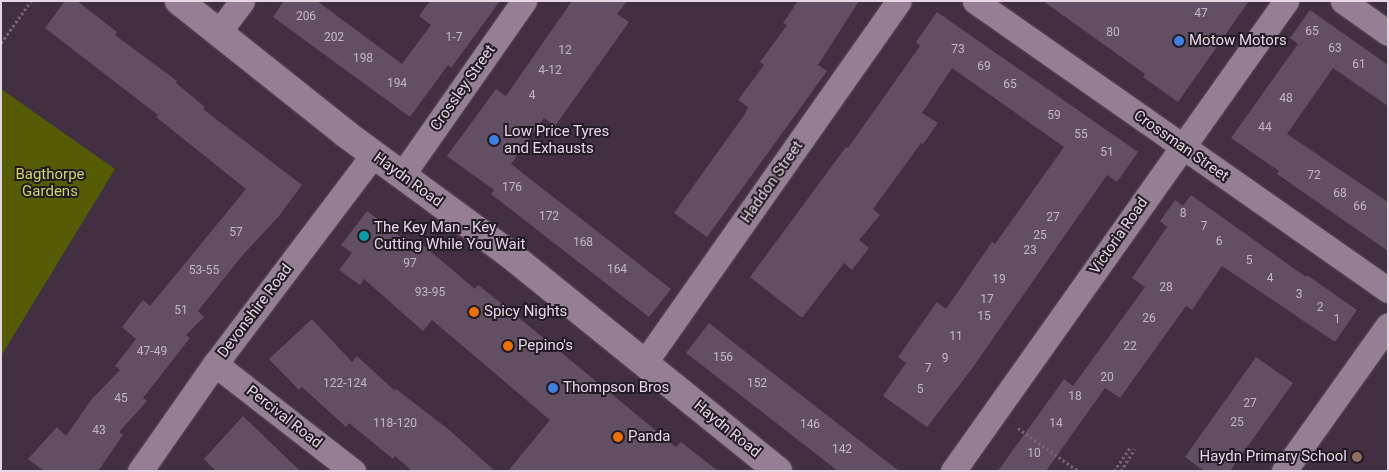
<!DOCTYPE html>
<html>
<head>
<meta charset="utf-8">
<style>
	body { margin:0 }
	#map { position:relative; width:1389px; height:472px; overflow:hidden; background:#422f41; font-family:Roboto,sans-serif }
	div>[style] { position:absolute }
	.green>* { inset:0; background:#545d06 }
	.building>* { inset:0; background:#634f63 }
	.path>* { height:3px; margin-top:-1.5px; transform-origin:0; background:repeating-linear-gradient(90deg,#766475 0 2.5px,transparent 0 5px) }
	.roads { filter:drop-shadow(0 0 1px #5d4d5c) drop-shadow(0 0 1px #5d4d5c) }
	.minor>* { height:25px; margin:-12.5px; padding:0 12.5px; transform-origin:12.5px; border-radius:12.5px; background:#957f94 }
	.tertiary>* { height:28px; margin:-14px; padding:0 14px; transform-origin:14px; border-radius:14px; background:#957f94 }
	.dots>* { width:14px; height:14px; translate:-50% -50%; box-sizing:border-box; border:2px solid #231a23; border-radius:50% }
	span { translate:-50% -50%; white-space:nowrap; text-align:center; line-height:1.15; -webkit-text-stroke:4px #231a23; paint-order:stroke }
	.number-label { font-size:12px; color:#c4b5c3 }
	.number-label span { -webkit-text-stroke-width:0 }
	.poi-label { font-size:15px; color:#e4d7e3 }
	.left { translate:0 -50%; text-align:left }
	.right { translate:-100% -50%; text-align:right }
	.street-label { font-size:15px; color:#e4d7e3 }
	.park-label { font-size:15px; color:#c8d86c }
	.frame { position:absolute; inset:0; border:2px solid #e4d7e3; pointer-events:none }
</style>
</head>
<body>
<div id="map">
	<div class="green">
		<i style="clip-path:polygon(1px 89px,115px 169px,1px 356px)"></i>
	</div>
	<div class="building">
		<i style="clip-path:polygon(65px 1px,77px 1px,117px 32px,115px 35px,177px 81px,176px 83px,205px 107px,203px 109px,302px 185px,279px 216px,241px 257px,198px 311px,204px 317px,186px 335px,190px 338px,143px 398px,147px 401px,119px 432px,123px 435px,98px 471px,44px 471px,28px 459px,57px 427px,66px 436px,91px 400px,120px 370px,115px 366px,136px 339px,122px 327px,143px 300px,150px 306px,246px 189px,156px 117px,158px 115px,45px 28px)"></i>
		<i style="clip-path:polygon(284px 1px,317px 1px,402px 64px,431px 25px,419px 16px,430px 1px,500px 1px,451px 68px,448px 65px,410px 117px,273px 17px)"></i>
		<i style="clip-path:polygon(572px 1px,627px 1px,617px 14px,629px 22px,555px 126px,544px 118px,511px 164px,671px 289px,649px 317px,491px 194px,494px 190px,447px 156px,496px 89px,506px 96px)"></i>
		<i style="clip-path:polygon(798px 1px,859px 1px,818px 65px,827px 71px,707px 237px,674px 213px,745px 114px,748px 107px,738px 100px,764px 65px,760px 62px,787px 25px,783px 23px)"></i>
		<i style="clip-path:polygon(1043px 1px,1249px 1px,1178px 102px,1143px 77px,1145px 74px)"></i>
		<i style="clip-path:polygon(1310px 10px,1388px 65px,1388px 106px,1333px 68px,1287px 134px,1388px 202px,1388px 251px,1277px 174px,1279px 171px,1231px 138px,1298px 44px,1290px 38px)"></i>
		<i style="clip-path:polygon(937px 12px,1138px 152px,1117px 182px,1107px 175px,971px 370px,927px 427px,883px 396px,906px 363px,898px 357px,937px 302px,946px 309px,992px 242px,995px 244px,1064px 147px,952px 68px,922px 113px,938px 123px,923px 144px,921px 143px,873px 209px,880px 215px,859px 240px,869px 248px,852px 270px,844px 263px,802px 318px,750px 277px,846px 147px,848px 148px,920px 46px,916px 42px)"></i>
		<i style="clip-path:polygon(1191px 195px,1306px 277px,1307px 275px,1357px 310px,1335px 342px,1222px 266px,1192px 310px,1186px 306px,1120px 398px,1105px 388px,1046px 471px,998px 471px,1064px 379px,1073px 386px,1145px 287px,1132px 278px,1167px 227px,1160px 221px,1175px 200px,1183px 206px)"></i>
		<i style="clip-path:polygon(367px 211px,412px 246px,417px 240px,475px 289px,478px 285px,496px 299px,676px 447px,681px 442px,718px 471px,508px 471px,550px 420px,432px 320px,423px 331px,364px 279px,360px 285px,339px 270px,352px 253px,341px 245px)"></i>
		<i style="clip-path:polygon(312px 319px,352px 362px,357px 356px,395px 391px,396px 389px,448px 429px,495px 471px,412px 471px,395px 456px,393px 459px,349px 423px,346px 427px,302px 387px,299px 390px,269px 359px)"></i>
		<i style="clip-path:polygon(709px 323px,743px 350px,899px 471px,838px 471px,703px 366px,686px 353px)"></i>
		<i style="clip-path:polygon(1256px 357px,1293px 383px,1230px 471px,1204px 471px,1185px 457px)"></i>
		<i style="clip-path:polygon(243px 416px,300px 471px,216px 471px,204px 459px)"></i>
	</div>
	<div class="path">
		<i style="left:1px;top:43px;width:52px;rotate:-54.5deg"></i>
		<i style="left:1018px;top:428px;width:74px;rotate:35.6deg"></i>
		<i style="left:1114px;top:471px;width:30px;rotate:-56deg"></i>
		<i style="left:1121px;top:471px;width:26px;rotate:-58deg"></i>
	</div>
	<div class="roads">
		<div class="minor">
			<i style="left:975px;top:1px;width:504px;rotate:34.98deg"></i>
			<i style="left:1343px;top:1px;width:55px;rotate:35.4deg"></i>
			<i style="left:218px;top:33px;width:40px;rotate:-53deg"></i>
			<i style="left:402px;top:175px;width:213px;rotate:-55deg"></i>
			<i style="left:645px;top:362px;width:441px;rotate:-54.9deg"></i>
			<i style="left:215px;top:364px;width:175px;rotate:37.8deg"></i>
			<i style="left:140px;top:471px;width:131px;rotate:-55deg"></i>
			<i style="left:215px;top:364px;width:263px;rotate:-52.9deg"></i>
			<i style="left:953px;top:471px;width:576px;rotate:-54.68deg"></i>
			<i style="left:1284px;top:471px;width:179px;rotate:-54.5deg"></i>
		</div>
		<div class="tertiary">
			<i style="left:179px;top:1px;width:213px;rotate:38.5deg"></i>
			<i style="left:346px;top:134px;width:201px;rotate:36.3deg"></i>
			<i style="left:508px;top:253px;width:347px;rotate:38.9deg"></i>
		</div>
	</div>
	<div class="dots">
		<i style="left:1179px;top:41px;background:#3f7fe0"></i>
		<i style="left:494px;top:140px;background:#3f7fe0"></i>
		<i style="left:364px;top:236px;background:#0f9aa8"></i>
		<i style="left:474px;top:312px;background:#e8710a"></i>
		<i style="left:508px;top:346px;background:#e8710a"></i>
		<i style="left:553px;top:388px;background:#3f7fe0"></i>
		<i style="left:618px;top:437px;background:#e8710a"></i>
		<i style="left:1357px;top:457px;background:#8d6e63"></i>
	</div>
	<div class="number-label">
		<span style="left:1201px;top:14px">47</span>
		<span style="left:306px;top:17px">206</span>
		<span style="left:1312px;top:32px">65</span>
		<span style="left:1113px;top:33px">80</span>
		<span style="left:334px;top:38px">202</span>
		<span style="left:454px;top:38px">1-7</span>
		<span style="left:1335px;top:49px">63</span>
		<span style="left:958px;top:50px">73</span>
		<span style="left:565px;top:51px">12</span>
		<span style="left:363px;top:59px">198</span>
		<span style="left:1359px;top:65px">61</span>
		<span style="left:984px;top:67px">69</span>
		<span style="left:550px;top:71px">4-12</span>
		<span style="left:397px;top:84px">194</span>
		<span style="left:1010px;top:85px">65</span>
		<span style="left:532px;top:96px">4</span>
		<span style="left:1286px;top:99px">48</span>
		<span style="left:1054px;top:116px">59</span>
		<span style="left:1265px;top:128px">44</span>
		<span style="left:1081px;top:135px">55</span>
		<span style="left:1107px;top:153px">51</span>
		<span style="left:1314px;top:176px">72</span>
		<span style="left:512px;top:188px">176</span>
		<span style="left:1340px;top:194px">68</span>
		<span style="left:1360px;top:207px">66</span>
		<span style="left:1183px;top:214px">8</span>
		<span style="left:549px;top:217px">172</span>
		<span style="left:1053px;top:218px">27</span>
		<span style="left:1204px;top:227px">7</span>
		<span style="left:236px;top:233px">57</span>
		<span style="left:1040px;top:236px">25</span>
		<span style="left:1219px;top:242px">6</span>
		<span style="left:583px;top:243px">168</span>
		<span style="left:1030px;top:251px">23</span>
		<span style="left:1249px;top:261px">5</span>
		<span style="left:410px;top:264px">97</span>
		<span style="left:617px;top:270px">164</span>
		<span style="left:204px;top:271px">53-55</span>
		<span style="left:1270px;top:279px">4</span>
		<span style="left:999px;top:280px">19</span>
		<span style="left:1166px;top:288px">28</span>
		<span style="left:430px;top:293px">93-95</span>
		<span style="left:1299px;top:295px">3</span>
		<span style="left:987px;top:300px">17</span>
		<span style="left:1320px;top:308px">2</span>
		<span style="left:181px;top:311px">51</span>
		<span style="left:984px;top:317px">15</span>
		<span style="left:1149px;top:319px">26</span>
		<span style="left:1337px;top:320px">1</span>
		<span style="left:956px;top:337px">11</span>
		<span style="left:1130px;top:347px">22</span>
		<span style="left:152px;top:352px">47-49</span>
		<span style="left:723px;top:358px">156</span>
		<span style="left:945px;top:359px">9</span>
		<span style="left:928px;top:369px">7</span>
		<span style="left:1107px;top:378px">20</span>
		<span style="left:345px;top:384px">122-124</span>
		<span style="left:757px;top:384px">152</span>
		<span style="left:920px;top:390px">5</span>
		<span style="left:1075px;top:397px">18</span>
		<span style="left:121px;top:399px">45</span>
		<span style="left:1250px;top:404px">27</span>
		<span style="left:1237px;top:423px">25</span>
		<span style="left:395px;top:424px">118-120</span>
		<span style="left:1056px;top:424px">14</span>
		<span style="left:810px;top:425px">146</span>
		<span style="left:99px;top:431px">43</span>
		<span style="left:842px;top:450px">142</span>
		<span style="left:1034px;top:454px">10</span>
	</div>
	<div class="poi-label">
		<span class="left" style="left:1189px;top:41px">Motow Motors</span>
		<span class="left" style="left:504px;top:140px">Low Price Tyres<br>and Exhausts</span>
		<span class="left" style="left:374px;top:236px">The Key Man - Key<br>Cutting While You Wait</span>
		<span class="left" style="left:484px;top:312px">Spicy Nights</span>
		<span class="left" style="left:518px;top:346px">Pepino's</span>
		<span class="left" style="left:563px;top:388px">Thompson Bros</span>
		<span class="left" style="left:628px;top:437px">Panda</span>
		<span class="right" style="left:1347px;top:457px">Haydn Primary School</span>
	</div>
	<div class="street-label">
		<span style="left:463px;top:88px;rotate:-55deg">Crossley Street</span>
		<span style="left:1181px;top:146px;rotate:35deg">Crossman Street</span>
		<span style="left:408px;top:180px;rotate:36deg">Haydn Road</span>
		<span style="left:772px;top:182px;rotate:-55deg">Haddon Street</span>
		<span style="left:1119px;top:236px;rotate:-55deg">Victoria Road</span>
		<span style="left:255px;top:311px;rotate:-53deg">Devonshire Road</span>
		<span style="left:284px;top:417px;rotate:38deg">Percival Road</span>
		<span style="left:727px;top:429px;rotate:39deg">Haydn Road</span>
	</div>
	<div class="park-label">
		<span style="left:50px;top:183px">Bagthorpe<br>Gardens</span>
	</div>
	<div class="frame"></div>
</div>
</body>
</html>
